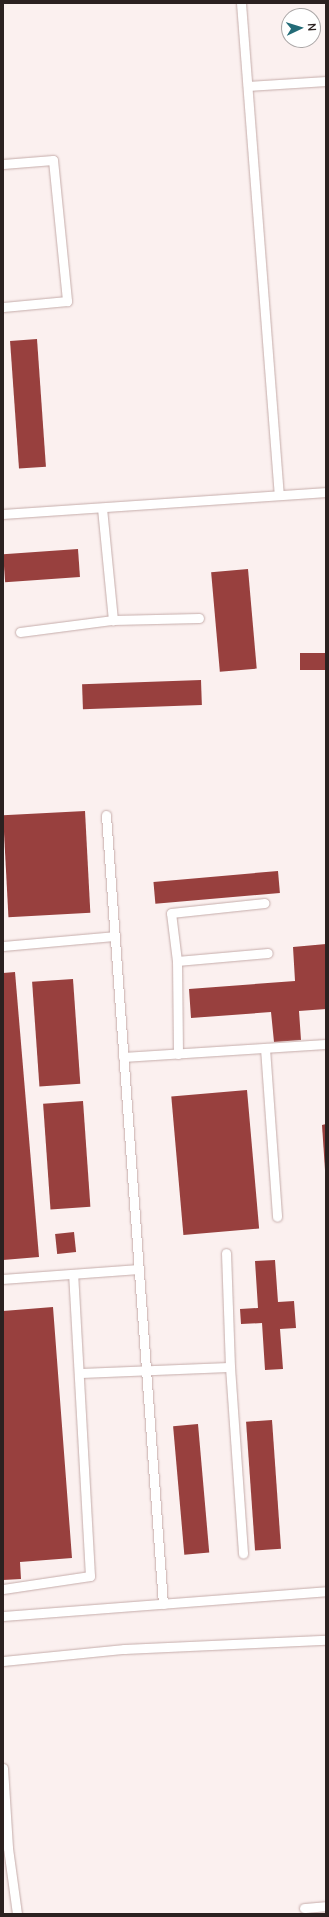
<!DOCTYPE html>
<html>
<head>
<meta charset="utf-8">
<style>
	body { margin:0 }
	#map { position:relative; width:329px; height:1917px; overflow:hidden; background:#fbf0ef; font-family:Manrope,sans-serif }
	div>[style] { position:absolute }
	.building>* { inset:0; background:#98403e; transform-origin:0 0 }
	.roads { filter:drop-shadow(0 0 1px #c5acaa) drop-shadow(0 0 1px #c5acaa) }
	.service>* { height:9px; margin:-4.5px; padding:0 4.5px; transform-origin:4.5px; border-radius:4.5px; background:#fff }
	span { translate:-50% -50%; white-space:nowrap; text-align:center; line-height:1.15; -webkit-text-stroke:4px #fff; paint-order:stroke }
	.frame { position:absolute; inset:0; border:4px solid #2b2120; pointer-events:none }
	.north { position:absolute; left:281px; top:8px; width:40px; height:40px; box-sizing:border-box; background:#fff; border:1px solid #aaa6a6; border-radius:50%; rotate:86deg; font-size:11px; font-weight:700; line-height:16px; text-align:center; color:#2b2120 }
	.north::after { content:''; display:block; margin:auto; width:14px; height:18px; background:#236b77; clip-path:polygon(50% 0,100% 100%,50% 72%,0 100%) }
</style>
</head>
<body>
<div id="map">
	<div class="building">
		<i style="left:37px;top:339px;width:128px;height:27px;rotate:86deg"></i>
		<i style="left:78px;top:549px;width:28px;height:75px;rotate:86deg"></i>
		<i style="left:248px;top:569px;width:100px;height:37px;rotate:85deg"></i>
		<i style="left:326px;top:653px;width:17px;height:26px;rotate:90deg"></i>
		<i style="left:201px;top:680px;width:25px;height:119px;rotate:88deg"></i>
		<i style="left:85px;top:811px;width:102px;height:82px;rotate:87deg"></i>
		<i style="left:278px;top:871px;width:22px;height:125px;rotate:85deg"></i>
		<i style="clip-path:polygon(326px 944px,326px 1009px,299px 1011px,301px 1040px,274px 1042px,271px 1012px,191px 1018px,189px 989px,295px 981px,293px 947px)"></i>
		<i style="clip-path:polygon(15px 972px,39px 1257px,3px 1260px,3px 973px)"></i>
		<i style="left:73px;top:979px;width:105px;height:41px;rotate:86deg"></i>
		<i style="left:247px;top:1090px;width:139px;height:76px;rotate:85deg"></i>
		<i style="left:83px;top:1101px;width:106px;height:40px;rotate:86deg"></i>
		<i style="clip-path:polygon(326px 1124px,326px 1170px,325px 1170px,322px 1125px)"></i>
		<i style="left:74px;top:1232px;width:20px;height:19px;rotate:84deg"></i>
		<i style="clip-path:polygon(275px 1260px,278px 1302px,294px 1301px,296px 1328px,280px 1329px,283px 1369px,265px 1370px,262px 1323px,241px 1324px,240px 1309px,258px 1308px,255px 1261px)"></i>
		<i style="clip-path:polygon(53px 1307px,72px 1558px,20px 1562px,21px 1579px,3px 1580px,3px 1311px)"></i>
		<i style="left:272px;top:1420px;width:129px;height:26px;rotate:86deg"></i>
		<i style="left:198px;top:1424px;width:129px;height:25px;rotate:85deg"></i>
	</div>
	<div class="roads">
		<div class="service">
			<i style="left:241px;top:3px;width:493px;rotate:85.6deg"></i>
			<i style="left:248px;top:86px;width:78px;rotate:-3.7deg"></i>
			<i style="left:3px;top:164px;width:50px;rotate:-4.6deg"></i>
			<i style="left:53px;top:160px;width:142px;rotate:84.3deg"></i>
			<i style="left:67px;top:301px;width:64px;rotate:174.6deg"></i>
			<i style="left:102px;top:508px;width:113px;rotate:84.4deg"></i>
			<i style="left:113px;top:620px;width:86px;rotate:-1.3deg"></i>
			<i style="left:3px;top:514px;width:324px;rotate:-3.9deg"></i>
			<i style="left:20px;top:632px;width:94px;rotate:-7.4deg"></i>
			<i style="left:106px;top:815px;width:791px;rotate:85.87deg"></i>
			<i style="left:3px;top:946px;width:111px;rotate:-5.1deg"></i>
			<i style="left:177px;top:961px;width:48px;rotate:-97.1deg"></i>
			<i style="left:171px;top:913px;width:94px;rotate:-6.1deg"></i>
			<i style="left:265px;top:1048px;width:169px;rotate:85.9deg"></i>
			<i style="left:178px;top:1054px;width:93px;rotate:-90.6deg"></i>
			<i style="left:177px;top:961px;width:91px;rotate:-5deg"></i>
			<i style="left:123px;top:1057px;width:203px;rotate:-3.7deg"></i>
			<i style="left:3px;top:1279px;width:135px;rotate:-4.2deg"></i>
			<i style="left:230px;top:1367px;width:187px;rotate:86deg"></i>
			<i style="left:79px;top:1373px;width:151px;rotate:-2.3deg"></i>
			<i style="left:230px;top:1367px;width:114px;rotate:-92deg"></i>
			<i style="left:3px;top:1589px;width:88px;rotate:-8.5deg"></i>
			<i style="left:90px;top:1576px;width:302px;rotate:-93.2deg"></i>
			<i style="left:3px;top:1616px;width:324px;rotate:-4.4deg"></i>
			<i style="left:3px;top:1661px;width:122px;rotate:-5.7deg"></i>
			<i style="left:124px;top:1649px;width:202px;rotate:-2.6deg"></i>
			<i style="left:3px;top:1768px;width:80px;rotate:86.4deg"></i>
			<i style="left:8px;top:1848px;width:67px;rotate:82.2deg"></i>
			<i style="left:304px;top:1908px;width:22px;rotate:-5deg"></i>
		</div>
	</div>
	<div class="frame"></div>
	<div class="north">N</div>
</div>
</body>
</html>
